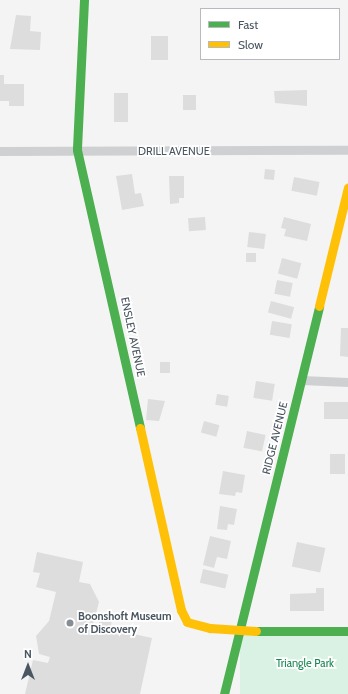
<!DOCTYPE html>
<html>
<head>
<meta charset="utf-8">
<style>
	body { margin:0 }
	#map { position:relative; width:348px; height:694px; overflow:hidden; background:#f4f4f4; font-family:Cabin,sans-serif }
	div>[style] { position:absolute }
	.green>* { inset:0; background:#d9f2e3; transform-origin:0 0 }
	.building>* { inset:0; background:#ddddde; transform-origin:0 0 }
	.street>* { height:9px; margin:-4.5px; padding:0 4.5px; transform-origin:4.5px; border-radius:4.5px; background:#ced0d2 }
	.fast>* { height:9px; margin:-4.5px; padding:0 4.5px; transform-origin:4.5px; border-radius:4.5px; background:#4caf50 }
	.slow>* { height:9px; margin:-4.5px; padding:0 4.5px; transform-origin:4.5px; border-radius:4.5px; background:#ffc107 }
	.dots>* { width:11px; height:11px; translate:-50% -50%; box-sizing:border-box; border:2px solid #fff; border-radius:50% }
	span { translate:-50% -50%; white-space:nowrap; text-align:center; line-height:1.15; -webkit-text-stroke:3.5px #fff; paint-order:stroke }
	.street-label { font-size:11px; color:#4a5661 }
	.poi-label { font-size:11px; color:#4a5661; font-weight:700 }
	.left { translate:0 -50%; text-align:left }
	.park-label { font-size:11px; color:#17864f }
	.legend { position:absolute; left:200px; top:8px; width:140px; height:52px; box-sizing:border-box; background:#fff; border:1px solid #b7bbc0; margin:0; padding:5px 7px; list-style:none; font-size:12px; color:#4a5661 }
	.legend li { display:flex; align-items:center; gap:8px; height:20px }
	.legend b { width:20px; border:1px solid #b7bbc0 }
	.north { position:absolute; left:8px; top:646px; width:40px; height:40px; -webkit-text-stroke:3px #fff; paint-order:stroke; rotate:0deg; font-size:11px; font-weight:700; line-height:16px; text-align:center; color:#4a5661 }
	.north::after { content:''; display:block; margin:auto; width:14px; height:18px; background:#4a5661; clip-path:polygon(50% 0,100% 100%,50% 72%,0 100%) }
</style>
</head>
<body>
<div id="map">
	<div class="green">
		<i style="left:240px;top:631px;width:108px;height:65px"></i>
	</div>
	<div class="building">
		<i style="clip-path:polygon(16px 15px,31px 16px,30px 31px,41px 32px,40px 50px,10px 49px)"></i>
		<i style="left:151px;top:36px;width:17px;height:24px"></i>
		<i style="clip-path:polygon(0 75px,4px 75px,4px 84px,24px 84px,24px 106px,9px 106px,9px 101px,0 101px)"></i>
		<i style="clip-path:polygon(307px 90px,307px 106px,275px 103px,274px 91px)"></i>
		<i style="left:114px;top:93px;width:14px;height:29px"></i>
		<i style="left:183px;top:95px;width:13px;height:15px"></i>
		<i style="left:265px;top:169px;width:10px;height:10px;rotate:6deg"></i>
		<i style="clip-path:polygon(132px 174px,135px 194px,141px 193px,144px 206px,122px 210px,116px 176px)"></i>
		<i style="clip-path:polygon(169px 176px,184px 176px,184px 198px,179px 198px,179px 203px,170px 204px)"></i>
		<i style="left:294px;top:177px;width:26px;height:14px;rotate:11deg"></i>
		<i style="left:205px;top:217px;width:13px;height:17px;rotate:86deg"></i>
		<i style="clip-path:polygon(284px 217px,311px 224px,307px 241px,284px 236px,286px 229px,281px 228px)"></i>
		<i style="left:249px;top:232px;width:17px;height:15px;rotate:7deg"></i>
		<i style="left:246px;top:253px;width:10px;height:9px"></i>
		<i style="left:282px;top:258px;width:20px;height:16px;rotate:15deg"></i>
		<i style="left:277px;top:280px;width:16px;height:14px;rotate:11deg"></i>
		<i style="left:271px;top:301px;width:24px;height:12px;rotate:15deg"></i>
		<i style="left:272px;top:321px;width:20px;height:14px;rotate:9deg"></i>
		<i style="clip-path:polygon(341px 328px,348px 328px,348px 357px,340px 356px)"></i>
		<i style="left:160px;top:362px;width:10px;height:11px"></i>
		<i style="left:256px;top:381px;width:19px;height:17px;rotate:9deg"></i>
		<i style="left:217px;top:394px;width:12px;height:11px;rotate:9deg"></i>
		<i style="clip-path:polygon(148px 399px,165px 401px,159px 421px,146px 420px)"></i>
		<i style="left:324px;top:402px;width:24px;height:17px"></i>
		<i style="left:204px;top:421px;width:16px;height:12px;rotate:15deg"></i>
		<i style="left:247px;top:431px;width:19px;height:17px;rotate:12deg"></i>
		<i style="left:330px;top:454px;width:15px;height:20px"></i>
		<i style="clip-path:polygon(223px 471px,245px 475px,242px 493px,236px 492px,235px 496px,219px 494px)"></i>
		<i style="clip-path:polygon(220px 506px,237px 509px,234px 525px,228px 524px,227px 530px,217px 529px)"></i>
		<i style="clip-path:polygon(210px 536px,231px 541px,227px 559px,217px 557px,214px 568px,203px 565px)"></i>
		<i style="left:297px;top:542px;width:29px;height:25px;rotate:12deg"></i>
		<i style="clip-path:polygon(37px 552px,83px 562px,79px 582px,90px 584px,99px 602px,93px 625px,98px 626px,100px 618px,112px 620px,110px 629px,152px 638px,140px 694px,25px 694px,33px 660px,48px 663px,50px 657px,39px 654px,36px 636px,49px 621px,56px 592px,36px 587px,40px 573px,33px 572px)"></i>
		<i style="left:203px;top:569px;width:26px;height:14px;rotate:13deg"></i>
		<i style="clip-path:polygon(316px 588px,324px 588px,324px 611px,290px 611px,290px 594px,316px 593px)"></i>
	</div>
	<div class="street">
		<i style="left:0;top:151px;width:348px;rotate:-0.2deg"></i>
		<i style="left:301px;top:380px;width:47px;rotate:2.4deg"></i>
	</div>
	<div class="fast">
		<i style="left:84px;top:0;width:150px;rotate:92.7deg"></i>
		<i style="left:77px;top:150px;width:285px;rotate:77.2deg"></i>
		<i style="left:256px;top:631px;width:92px"></i>
		<i style="left:224px;top:694px;width:399px;rotate:-76.2deg"></i>
	</div>
	<div class="slow">
		<i style="left:319px;top:306px;width:122px;rotate:-76.3deg"></i>
		<i style="left:140px;top:428px;width:187px;rotate:77.3deg"></i>
		<i style="left:181px;top:610px;width:13px;rotate:63deg"></i>
		<i style="left:187px;top:622px;width:24px;rotate:15deg"></i>
		<i style="left:210px;top:628px;width:46px;rotate:3.7deg"></i>
	</div>
	<div class="dots">
		<i style="left:70px;top:623px;background:#868d94"></i>
	</div>
	<div class="street-label">
		<span style="left:174px;top:151px">DRILL AVENUE</span>
		<span style="left:133px;top:337px;rotate:78deg">ENSLEY AVENUE</span>
		<span style="left:275px;top:438px;rotate:-76deg">RIDGE AVENUE</span>
	</div>
	<div class="poi-label">
		<span class="left" style="left:78px;top:623px">Boonshoft Museum<br>of Discovery</span>
	</div>
	<div class="park-label">
		<span style="left:305px;top:663px">Triangle Park</span>
	</div>
	<ul class="legend">
	<li><b style="height:5px;background:#4caf50"></b>Fast</li>
	<li><b style="height:5px;background:#ffc107"></b>Slow</li>
	</ul>
	<div class="north">N</div>
</div>
</body>
</html>
